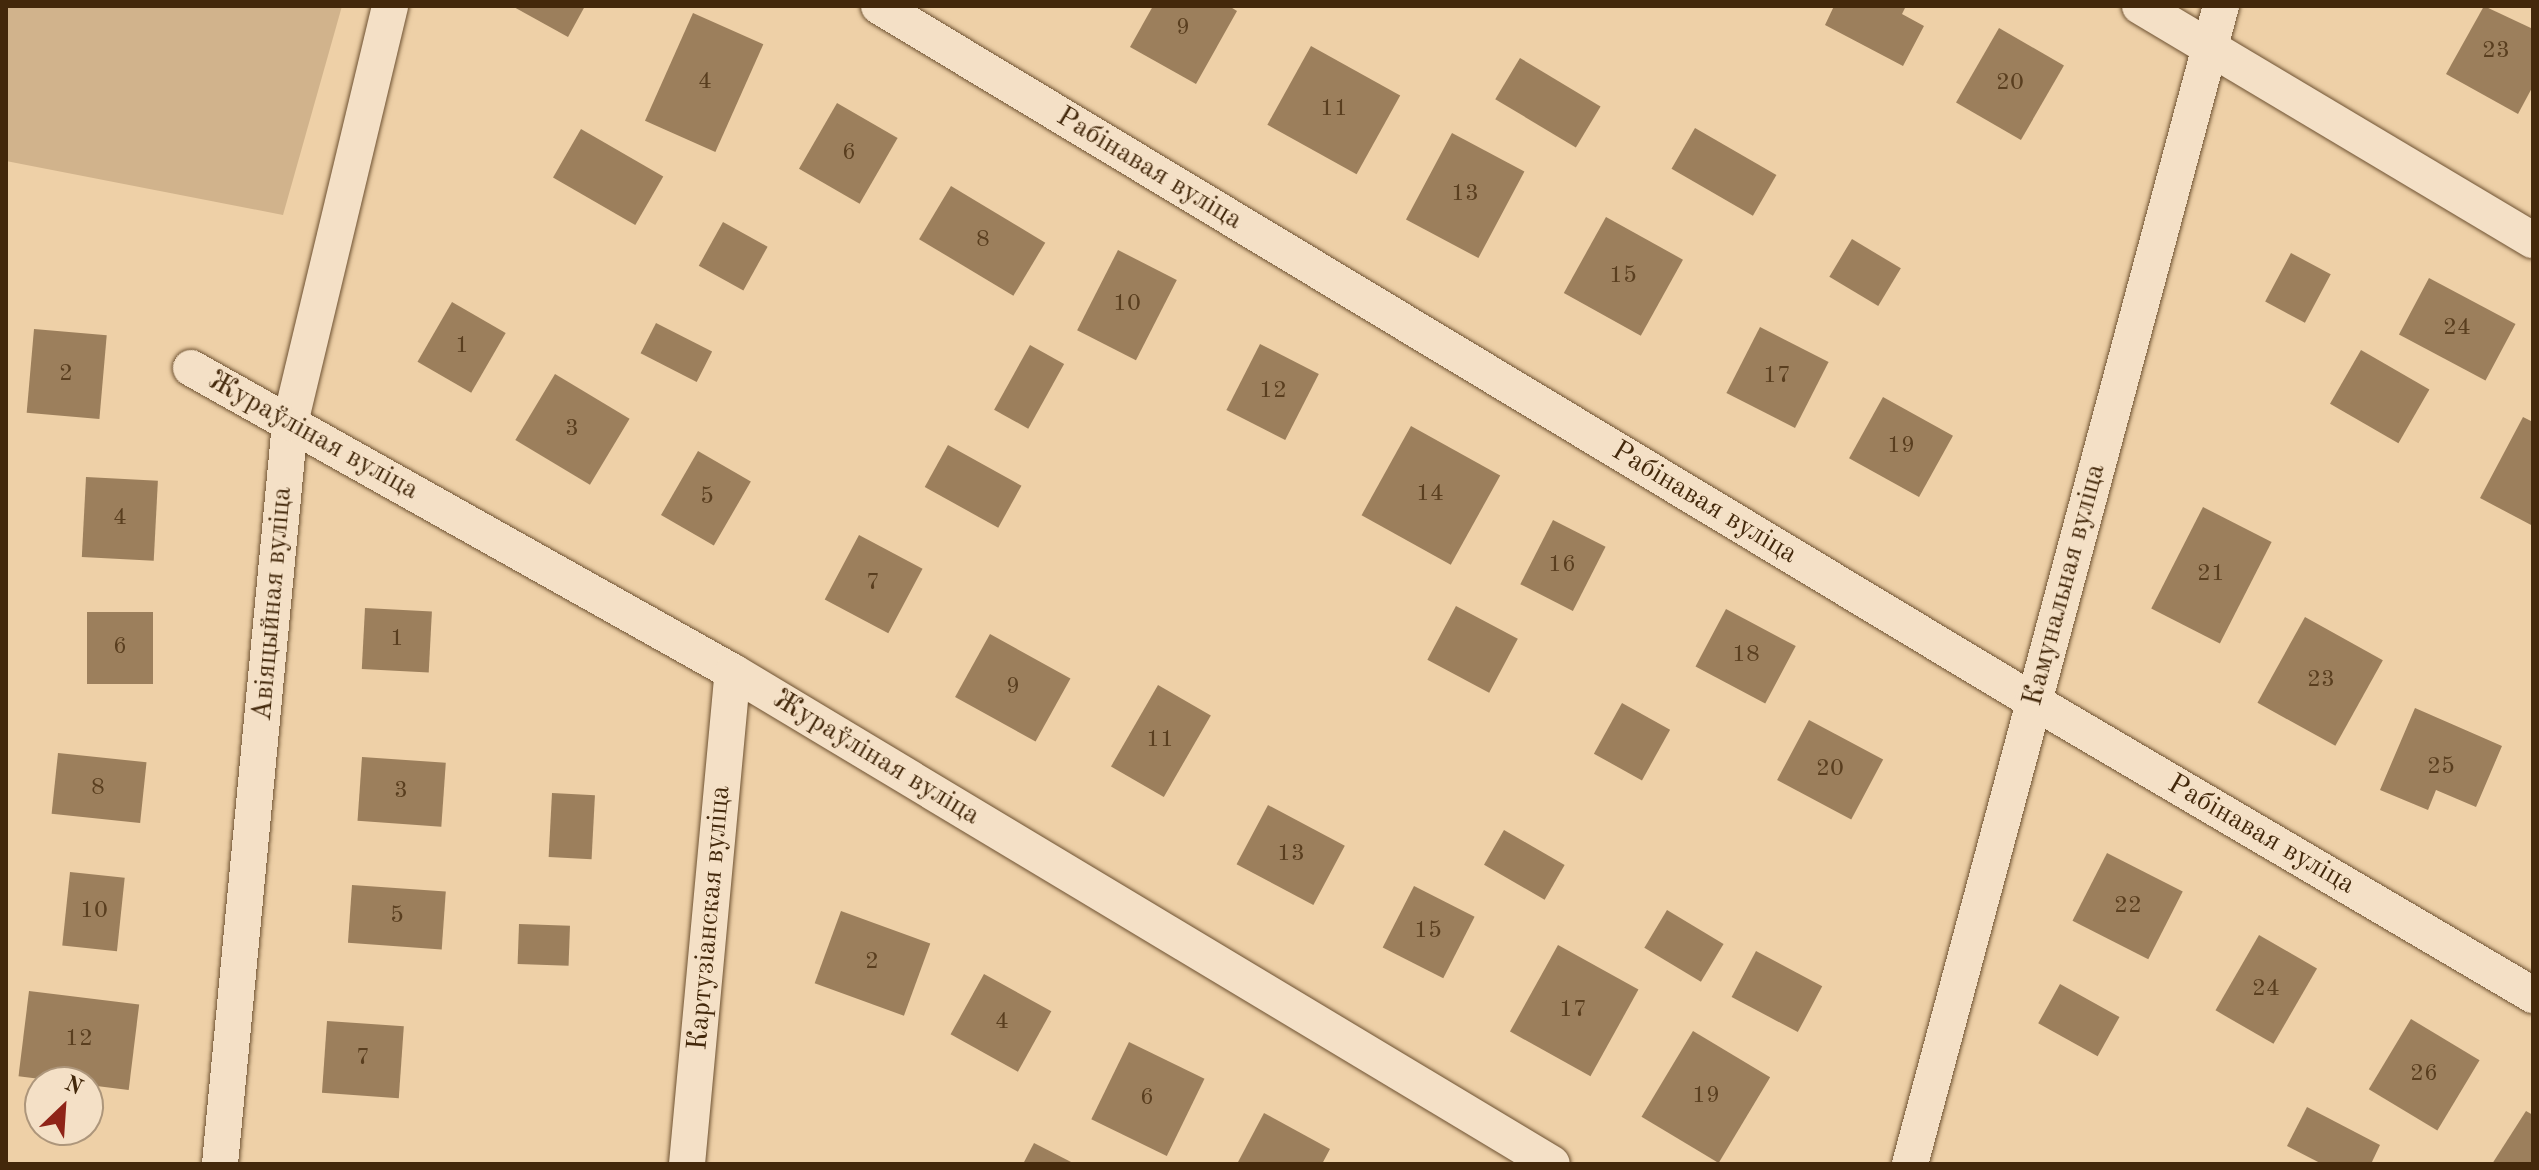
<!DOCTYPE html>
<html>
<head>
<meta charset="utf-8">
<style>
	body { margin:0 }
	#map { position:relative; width:2539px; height:1170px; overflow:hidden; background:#eed0a7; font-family:"Old Standard TT",serif }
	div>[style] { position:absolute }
	.green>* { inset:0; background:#d1b38c }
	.building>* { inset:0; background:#9c7f5c; transform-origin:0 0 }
	.roads { filter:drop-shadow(0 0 2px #6e5232) drop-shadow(0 0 2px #6e5232) }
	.street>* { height:36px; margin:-18px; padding:0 18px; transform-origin:18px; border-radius:18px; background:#f4e0c6 }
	span { translate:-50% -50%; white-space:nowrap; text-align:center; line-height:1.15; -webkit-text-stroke:6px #f4e0c6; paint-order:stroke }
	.number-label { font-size:24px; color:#593e1f }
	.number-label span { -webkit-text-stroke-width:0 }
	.street-label { font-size:28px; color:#43280b }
	.frame { position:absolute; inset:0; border:8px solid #43280b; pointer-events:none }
	.north { position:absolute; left:24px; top:1066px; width:80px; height:80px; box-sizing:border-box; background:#f4e0c6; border:2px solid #ad967b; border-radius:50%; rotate:25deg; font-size:22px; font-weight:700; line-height:32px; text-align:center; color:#43280b }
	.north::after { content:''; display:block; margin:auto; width:28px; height:36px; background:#8f2418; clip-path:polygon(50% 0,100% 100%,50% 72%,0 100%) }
</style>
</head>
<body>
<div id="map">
	<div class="green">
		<i style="clip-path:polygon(6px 6px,342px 6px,283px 215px,6px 161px)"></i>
	</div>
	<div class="building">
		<i style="clip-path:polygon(512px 6px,585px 6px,568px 37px)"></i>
		<i style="clip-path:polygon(1153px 6px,1229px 6px,1237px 11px,1196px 84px,1130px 47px)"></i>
		<i style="clip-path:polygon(1834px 6px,1906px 6px,1902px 14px,1924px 26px,1903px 66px,1825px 25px)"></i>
		<i style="clip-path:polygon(2484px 6px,2533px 29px,2533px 86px,2518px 114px,2446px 74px)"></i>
		<i style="left:693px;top:13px;width:77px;height:118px;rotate:24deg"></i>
		<i style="left:1999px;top:28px;width:75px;height:86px;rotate:30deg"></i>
		<i style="left:1311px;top:46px;width:102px;height:90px;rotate:29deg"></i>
		<i style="left:1520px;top:58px;width:94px;height:48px;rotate:31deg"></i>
		<i style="left:837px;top:103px;width:70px;height:76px;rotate:30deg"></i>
		<i style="left:1695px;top:128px;width:94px;height:47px;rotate:30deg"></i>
		<i style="left:581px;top:129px;width:95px;height:56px;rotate:30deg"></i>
		<i style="left:1452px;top:133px;width:82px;height:98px;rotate:28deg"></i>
		<i style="left:951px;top:186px;width:110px;height:62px;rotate:31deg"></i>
		<i style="left:1606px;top:217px;width:88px;height:87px;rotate:29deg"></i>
		<i style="left:723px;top:222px;width:51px;height:50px;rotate:29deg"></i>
		<i style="left:1852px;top:239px;width:57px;height:44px;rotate:31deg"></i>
		<i style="left:1118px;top:250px;width:66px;height:90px;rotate:27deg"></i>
		<i style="left:2291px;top:253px;width:45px;height:55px;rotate:28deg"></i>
		<i style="left:2429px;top:278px;width:98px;height:64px;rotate:28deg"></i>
		<i style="left:452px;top:302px;width:62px;height:69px;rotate:30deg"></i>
		<i style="left:656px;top:323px;width:63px;height:34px;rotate:27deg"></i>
		<i style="left:1760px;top:327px;width:77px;height:74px;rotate:27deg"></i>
		<i style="left:34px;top:329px;width:73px;height:84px;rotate:5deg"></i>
		<i style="left:1260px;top:344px;width:66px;height:74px;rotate:27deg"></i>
		<i style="left:1030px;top:345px;width:39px;height:74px;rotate:29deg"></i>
		<i style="left:2361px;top:350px;width:79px;height:62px;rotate:30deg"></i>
		<i style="left:555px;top:374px;width:87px;height:77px;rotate:31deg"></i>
		<i style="left:1883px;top:397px;width:80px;height:70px;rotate:29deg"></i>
		<i style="clip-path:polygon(2523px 417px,2533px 422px,2533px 526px,2480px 498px)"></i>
		<i style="left:1411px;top:426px;width:102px;height:102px;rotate:29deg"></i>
		<i style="left:948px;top:445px;width:84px;height:48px;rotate:29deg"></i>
		<i style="left:698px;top:451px;width:61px;height:74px;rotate:30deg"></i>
		<i style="left:86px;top:477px;width:72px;height:80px;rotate:3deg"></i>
		<i style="left:2203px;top:507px;width:77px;height:114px;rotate:27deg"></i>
		<i style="left:1553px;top:520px;width:59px;height:72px;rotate:27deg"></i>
		<i style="left:859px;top:535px;width:72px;height:73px;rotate:28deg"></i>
		<i style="left:1456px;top:606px;width:70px;height:61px;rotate:28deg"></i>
		<i style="left:365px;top:608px;width:67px;height:61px;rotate:3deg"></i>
		<i style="left:1726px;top:609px;width:79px;height:65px;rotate:28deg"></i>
		<i style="left:87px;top:612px;width:66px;height:72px"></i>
		<i style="left:2305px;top:617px;width:89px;height:98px;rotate:29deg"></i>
		<i style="left:990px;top:634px;width:92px;height:72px;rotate:29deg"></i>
		<i style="left:1158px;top:685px;width:61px;height:94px;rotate:30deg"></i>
		<i style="left:1622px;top:703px;width:55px;height:58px;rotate:29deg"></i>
		<i style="clip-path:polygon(2415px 708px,2502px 746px,2476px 807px,2436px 790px,2428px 810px,2380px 790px)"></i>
		<i style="left:1809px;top:720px;width:84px;height:68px;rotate:28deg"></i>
		<i style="left:58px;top:753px;width:89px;height:61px;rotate:6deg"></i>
		<i style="left:362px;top:757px;width:84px;height:64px;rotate:4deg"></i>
		<i style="left:552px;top:793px;width:43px;height:64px;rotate:3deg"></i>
		<i style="left:1268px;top:805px;width:87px;height:67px;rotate:28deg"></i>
		<i style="left:1504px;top:830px;width:70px;height:40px;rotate:30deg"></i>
		<i style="left:2107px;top:853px;width:85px;height:76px;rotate:27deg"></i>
		<i style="left:70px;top:872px;width:55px;height:74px;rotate:6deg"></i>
		<i style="left:352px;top:885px;width:94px;height:58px;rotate:4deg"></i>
		<i style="left:1414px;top:886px;width:68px;height:69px;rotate:27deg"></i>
		<i style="left:1667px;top:910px;width:66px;height:44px;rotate:31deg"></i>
		<i style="left:841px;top:911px;width:95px;height:77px;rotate:20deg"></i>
		<i style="left:519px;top:924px;width:51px;height:40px;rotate:2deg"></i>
		<i style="left:2259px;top:935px;width:67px;height:87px;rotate:30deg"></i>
		<i style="left:1558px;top:945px;width:92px;height:99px;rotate:29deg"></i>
		<i style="left:1756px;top:951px;width:75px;height:52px;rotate:28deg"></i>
		<i style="left:984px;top:974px;width:77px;height:69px;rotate:29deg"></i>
		<i style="left:2060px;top:984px;width:68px;height:45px;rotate:29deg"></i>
		<i style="left:29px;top:991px;width:111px;height:86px;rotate:7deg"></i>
		<i style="left:2411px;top:1019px;width:80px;height:82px;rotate:31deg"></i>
		<i style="left:327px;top:1021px;width:77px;height:72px;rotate:4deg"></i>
		<i style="left:1693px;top:1031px;width:90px;height:100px;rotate:31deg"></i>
		<i style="left:1129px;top:1042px;width:84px;height:86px;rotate:26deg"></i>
		<i style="clip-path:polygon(2307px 1107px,2380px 1145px,2371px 1164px,2322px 1164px,2287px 1146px)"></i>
		<i style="clip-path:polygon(2526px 1111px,2533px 1115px,2533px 1164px,2492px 1164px)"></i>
		<i style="clip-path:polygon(1264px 1113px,1330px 1149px,1322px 1164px,1237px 1164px)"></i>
		<i style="clip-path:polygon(1034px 1143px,1075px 1164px,1023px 1164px)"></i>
	</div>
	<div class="roads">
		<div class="street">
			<i style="left:879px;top:6px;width:1347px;rotate:31.06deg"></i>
			<i style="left:2033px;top:701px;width:580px;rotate:30.46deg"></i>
			<i style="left:2140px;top:6px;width:457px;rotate:30.8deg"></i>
			<i style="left:191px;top:368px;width:621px;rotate:29.29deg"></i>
			<i style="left:733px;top:672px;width:955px;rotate:30.99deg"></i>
			<i style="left:220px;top:1164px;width:744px;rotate:-84.6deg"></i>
			<i style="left:290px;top:423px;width:429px;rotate:-76.5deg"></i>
			<i style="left:687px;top:1164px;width:494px;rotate:-84.7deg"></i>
			<i style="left:1910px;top:1164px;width:1199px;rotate:-74.97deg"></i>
		</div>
	</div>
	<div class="number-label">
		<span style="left:1183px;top:29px">9</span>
		<span style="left:2496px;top:52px">23</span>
		<span style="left:705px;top:83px">4</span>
		<span style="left:2010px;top:84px">20</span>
		<span style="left:1334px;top:110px">11</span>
		<span style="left:849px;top:154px">6</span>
		<span style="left:1465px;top:195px">13</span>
		<span style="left:983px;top:241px">8</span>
		<span style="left:1623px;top:277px">15</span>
		<span style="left:1127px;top:305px">10</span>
		<span style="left:2457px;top:329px">24</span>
		<span style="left:462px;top:347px">1</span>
		<span style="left:66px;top:375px">2</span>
		<span style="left:1777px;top:377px">17</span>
		<span style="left:1273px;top:392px">12</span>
		<span style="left:572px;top:430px">3</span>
		<span style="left:1901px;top:447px">19</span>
		<span style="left:1430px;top:495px">14</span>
		<span style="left:707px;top:498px">5</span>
		<span style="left:120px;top:519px">4</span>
		<span style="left:1562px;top:566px">16</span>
		<span style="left:2211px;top:575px">21</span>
		<span style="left:873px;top:584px">7</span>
		<span style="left:397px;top:640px">1</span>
		<span style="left:120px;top:648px">6</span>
		<span style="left:1746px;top:656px">18</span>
		<span style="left:2321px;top:681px">23</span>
		<span style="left:1013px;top:688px">9</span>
		<span style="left:1160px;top:741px">11</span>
		<span style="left:2441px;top:768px">25</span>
		<span style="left:1830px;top:770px">20</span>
		<span style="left:98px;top:789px">8</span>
		<span style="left:401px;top:792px">3</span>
		<span style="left:1291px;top:855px">13</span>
		<span style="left:2128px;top:907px">22</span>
		<span style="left:94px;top:912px">10</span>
		<span style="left:397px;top:917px">5</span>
		<span style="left:1428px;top:932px">15</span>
		<span style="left:872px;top:963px">2</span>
		<span style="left:2266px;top:990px">24</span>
		<span style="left:1573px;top:1011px">17</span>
		<span style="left:1002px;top:1023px">4</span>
		<span style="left:79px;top:1040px">12</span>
		<span style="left:363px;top:1059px">7</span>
		<span style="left:2424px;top:1075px">26</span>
		<span style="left:1706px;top:1097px">19</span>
		<span style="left:1147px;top:1099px">6</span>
	</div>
	<div class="street-label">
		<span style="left:1149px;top:169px;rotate:31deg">Рабінавая вуліца</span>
		<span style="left:313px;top:436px;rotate:29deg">Жураўліная вуліца</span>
		<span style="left:1704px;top:503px;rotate:31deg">Рабінавая вуліца</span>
		<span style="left:2065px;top:585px;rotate:-75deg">Камунальная вуліца</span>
		<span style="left:273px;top:604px;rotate:-85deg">Авіяцыйная вуліца</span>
		<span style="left:876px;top:758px;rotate:31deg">Жураўліная вуліца</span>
		<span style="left:2261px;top:835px;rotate:30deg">Рабінавая вуліца</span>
		<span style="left:710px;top:918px;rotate:-85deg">Картузіанская вуліца</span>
	</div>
	<div class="frame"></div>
	<div class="north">N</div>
</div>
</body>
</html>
